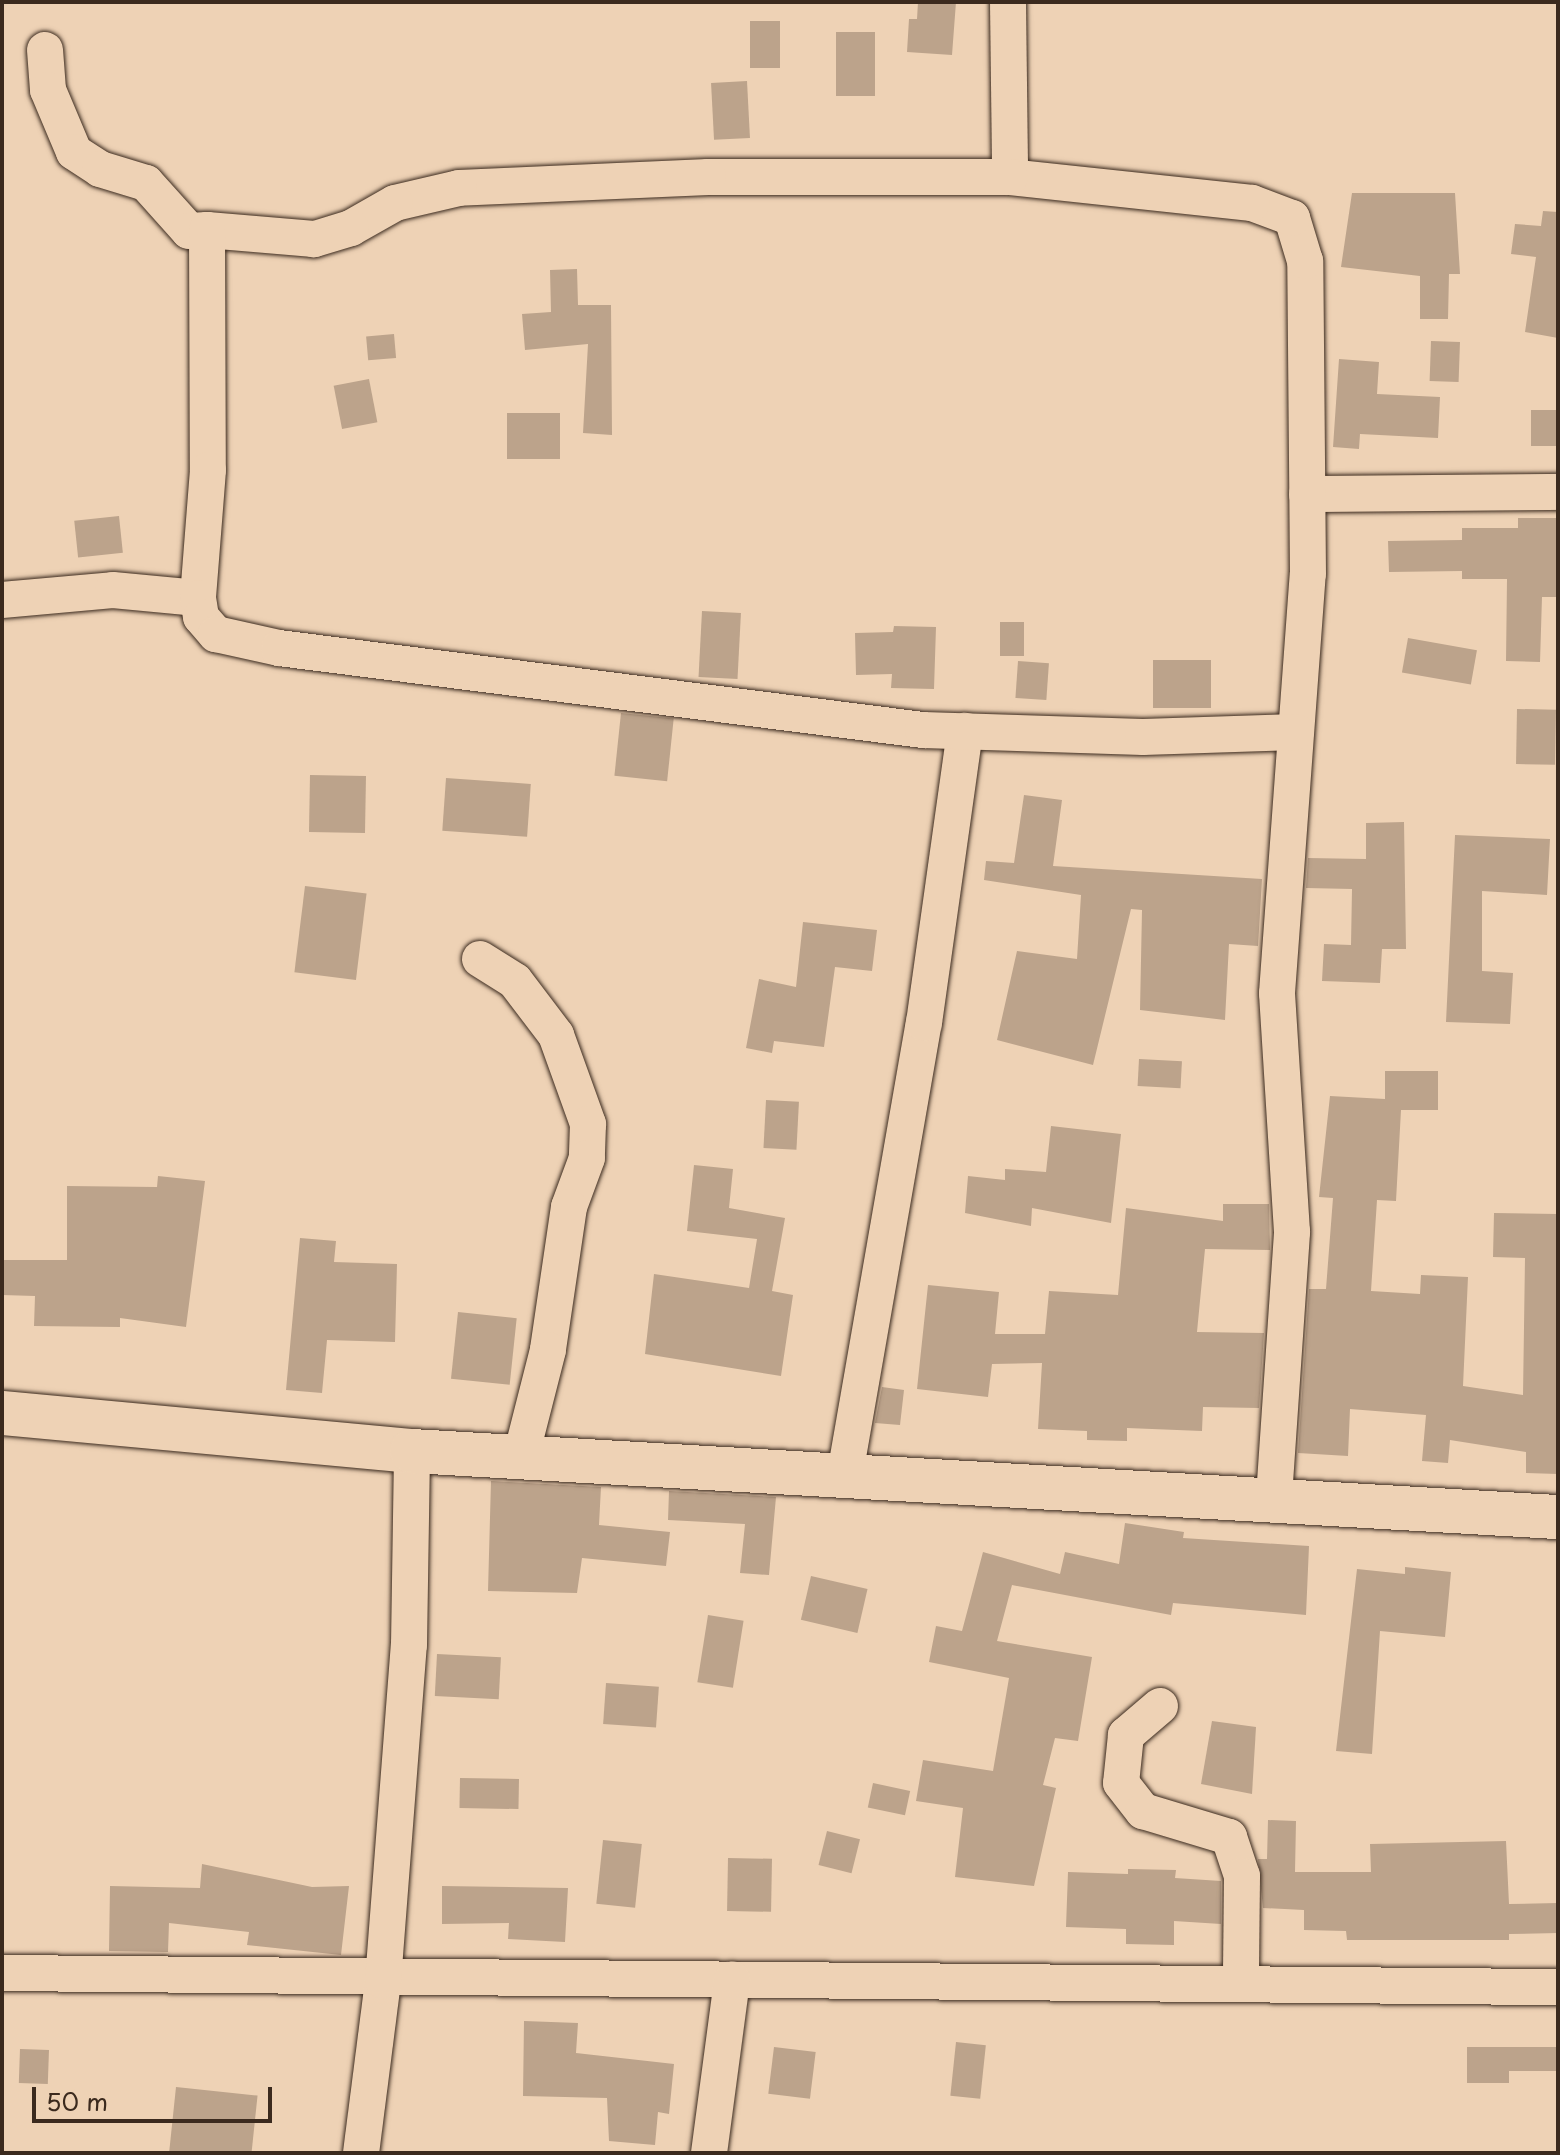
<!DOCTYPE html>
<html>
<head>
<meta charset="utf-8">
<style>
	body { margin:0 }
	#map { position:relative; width:1560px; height:2155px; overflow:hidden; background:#eed2b5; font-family:"Playpen Sans",sans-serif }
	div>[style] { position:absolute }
	.building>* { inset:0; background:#bca38b; transform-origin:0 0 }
	.roads { filter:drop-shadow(0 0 2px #3b2a1e) drop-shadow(0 0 2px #3b2a1e) }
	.minor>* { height:36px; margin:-18px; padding:0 18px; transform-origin:18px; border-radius:18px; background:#eed2b5 }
	.major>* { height:44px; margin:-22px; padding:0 22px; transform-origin:22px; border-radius:22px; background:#eed2b5 }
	span { translate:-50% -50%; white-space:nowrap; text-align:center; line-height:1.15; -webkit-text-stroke:7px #eed2b5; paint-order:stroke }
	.frame { position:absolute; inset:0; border:4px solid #3b2a1e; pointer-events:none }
	.scale { position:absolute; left:32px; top:2087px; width:240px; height:36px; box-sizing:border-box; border:4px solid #3b2a1e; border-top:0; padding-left:10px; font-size:24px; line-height:28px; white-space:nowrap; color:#3b2a1e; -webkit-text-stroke:6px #eed2b5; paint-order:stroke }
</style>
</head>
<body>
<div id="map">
	<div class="building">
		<i style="clip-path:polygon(918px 2px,956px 2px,952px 55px,907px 52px,909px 19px,917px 19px)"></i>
		<i style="left:750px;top:21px;width:30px;height:47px"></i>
		<i style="left:836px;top:32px;width:39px;height:64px"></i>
		<i style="left:747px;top:81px;width:57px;height:36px;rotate:87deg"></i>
		<i style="clip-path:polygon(1352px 193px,1455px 193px,1460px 274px,1449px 274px,1448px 319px,1420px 319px,1420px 276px,1341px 267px)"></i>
		<i style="clip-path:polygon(1543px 211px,1558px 212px,1558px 338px,1525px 332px,1536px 257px,1511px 254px,1515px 224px,1541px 226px)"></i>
		<i style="clip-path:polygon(577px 269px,578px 305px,611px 305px,612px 435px,583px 433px,588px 344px,525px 350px,522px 314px,551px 312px,550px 270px)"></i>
		<i style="left:394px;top:334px;width:24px;height:28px;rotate:85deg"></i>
		<i style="left:1431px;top:341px;width:29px;height:40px;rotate:2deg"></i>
		<i style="clip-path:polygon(1339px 359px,1379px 362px,1377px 394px,1440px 397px,1438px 438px,1360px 434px,1359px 449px,1333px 447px)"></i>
		<i style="left:369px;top:379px;width:44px;height:36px;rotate:79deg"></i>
		<i style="left:1558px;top:410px;width:36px;height:27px;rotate:90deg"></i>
		<i style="left:507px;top:413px;width:53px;height:46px"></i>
		<i style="left:119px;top:516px;width:37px;height:45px;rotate:84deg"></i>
		<i style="clip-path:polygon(1518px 518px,1558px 518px,1558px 597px,1542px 597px,1540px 662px,1506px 661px,1507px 579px,1462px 579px,1462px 571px,1389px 572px,1388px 541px,1462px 540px,1462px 528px,1518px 528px)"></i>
		<i style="left:702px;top:611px;width:39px;height:66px;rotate:3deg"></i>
		<i style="left:1000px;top:622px;width:24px;height:34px"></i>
		<i style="clip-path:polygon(894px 626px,936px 627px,934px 689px,891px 688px,892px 674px,856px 675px,855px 633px,893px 632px)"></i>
		<i style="left:1408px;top:638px;width:70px;height:35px;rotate:10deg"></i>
		<i style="left:1211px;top:660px;width:48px;height:58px;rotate:90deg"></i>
		<i style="left:1018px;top:661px;width:31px;height:37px;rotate:4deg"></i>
		<i style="left:1517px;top:709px;width:39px;height:55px;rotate:1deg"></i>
		<i style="left:621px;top:713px;width:53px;height:63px;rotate:6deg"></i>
		<i style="left:310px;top:775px;width:56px;height:57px;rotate:1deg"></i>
		<i style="left:446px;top:778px;width:85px;height:53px;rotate:4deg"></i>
		<i style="clip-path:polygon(1024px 795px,1062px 800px,1053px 866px,1262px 879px,1258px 946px,1229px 944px,1225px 1020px,1140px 1010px,1142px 910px,1131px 909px,1093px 1065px,997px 1040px,1017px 951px,1077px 959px,1081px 895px,984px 880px,986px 861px,1014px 863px)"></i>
		<i style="clip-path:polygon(1404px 822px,1406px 949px,1382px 949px,1380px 983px,1322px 981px,1324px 944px,1351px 945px,1352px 889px,1306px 888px,1308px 858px,1366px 859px,1366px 823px)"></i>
		<i style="clip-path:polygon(1455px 835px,1550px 839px,1547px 895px,1482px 891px,1482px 971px,1513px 973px,1510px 1024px,1446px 1022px)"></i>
		<i style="left:305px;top:886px;width:62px;height:87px;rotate:7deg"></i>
		<i style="clip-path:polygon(803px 922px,877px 930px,872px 971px,835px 967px,824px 1047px,774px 1041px,772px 1053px,746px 1048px,759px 979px,796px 987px)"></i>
		<i style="left:1139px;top:1059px;width:43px;height:27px;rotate:3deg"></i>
		<i style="clip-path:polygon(1385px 1071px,1438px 1071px,1438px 1110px,1401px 1110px,1396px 1201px,1377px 1200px,1371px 1291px,1420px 1294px,1421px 1275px,1468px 1277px,1463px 1386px,1523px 1395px,1525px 1258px,1493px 1257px,1494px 1213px,1558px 1214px,1558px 1474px,1526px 1473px,1526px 1452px,1450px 1440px,1448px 1463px,1422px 1461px,1426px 1415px,1350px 1409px,1348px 1456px,1298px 1453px,1309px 1289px,1326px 1289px,1333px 1198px,1319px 1197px,1330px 1096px,1385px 1099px)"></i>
		<i style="left:766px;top:1100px;width:33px;height:48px;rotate:3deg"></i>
		<i style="clip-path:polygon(1051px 1126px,1121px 1134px,1111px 1223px,1032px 1208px,1031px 1226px,965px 1213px,968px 1176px,1005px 1180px,1005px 1169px,1046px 1172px)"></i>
		<i style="clip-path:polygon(694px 1165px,733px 1169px,729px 1208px,785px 1218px,772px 1291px,793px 1295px,781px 1376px,645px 1354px,654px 1274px,749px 1288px,757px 1239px,687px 1231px)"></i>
		<i style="clip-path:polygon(158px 1176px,205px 1181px,186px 1327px,120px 1318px,120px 1327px,34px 1326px,35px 1296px,2px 1295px,2px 1260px,67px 1260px,67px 1186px,157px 1187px)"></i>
		<i style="clip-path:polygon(1223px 1204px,1269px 1204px,1270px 1250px,1205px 1249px,1197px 1332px,1264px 1333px,1259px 1408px,1203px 1407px,1202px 1431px,1127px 1428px,1127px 1441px,1087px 1440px,1087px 1431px,1038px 1429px,1042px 1363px,992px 1364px,988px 1397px,917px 1389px,928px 1285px,999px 1292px,995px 1334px,1045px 1334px,1049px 1291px,1118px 1295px,1126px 1208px,1223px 1221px)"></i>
		<i style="clip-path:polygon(300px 1238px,336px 1241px,334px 1262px,397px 1264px,395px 1342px,327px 1340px,322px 1393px,286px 1390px)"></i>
		<i style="left:458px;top:1312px;width:59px;height:67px;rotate:6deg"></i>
		<i style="clip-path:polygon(882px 1387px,904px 1390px,900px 1425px,875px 1423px)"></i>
		<i style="clip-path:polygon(491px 1481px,601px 1487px,599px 1525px,670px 1532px,666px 1566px,582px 1558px,577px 1593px,488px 1591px)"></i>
		<i style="clip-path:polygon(669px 1491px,776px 1497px,769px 1575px,740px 1573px,745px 1524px,668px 1520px)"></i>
		<i style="clip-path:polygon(1125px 1523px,1184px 1532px,1183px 1538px,1309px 1546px,1306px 1615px,1173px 1603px,1171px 1615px,1012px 1585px,997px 1641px,1092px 1657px,1078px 1741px,1055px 1738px,1043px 1785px,1056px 1788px,1034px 1886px,955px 1877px,963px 1808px,916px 1801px,923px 1760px,993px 1771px,1009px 1678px,929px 1662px,936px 1626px,962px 1631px,983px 1552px,1060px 1574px,1065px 1552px,1119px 1564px)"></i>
		<i style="clip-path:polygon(1405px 1567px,1451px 1572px,1445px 1637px,1380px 1631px,1372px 1754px,1336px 1751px,1357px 1569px,1405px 1574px)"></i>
		<i style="left:811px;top:1576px;width:58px;height:45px;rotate:13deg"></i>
		<i style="left:708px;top:1615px;width:36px;height:68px;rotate:9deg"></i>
		<i style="left:437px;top:1654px;width:64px;height:42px;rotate:3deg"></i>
		<i style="left:606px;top:1683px;width:53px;height:41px;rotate:4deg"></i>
		<i style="clip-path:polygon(1212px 1721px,1256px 1727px,1252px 1794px,1201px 1784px)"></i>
		<i style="left:460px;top:1778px;width:59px;height:30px;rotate:1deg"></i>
		<i style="left:873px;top:1783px;width:38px;height:25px;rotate:12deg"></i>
		<i style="clip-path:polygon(1268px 1820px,1296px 1821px,1295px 1872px,1371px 1872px,1370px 1844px,1506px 1841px,1509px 1904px,1558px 1903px,1558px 1933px,1509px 1934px,1509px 1940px,1347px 1940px,1346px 1931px,1304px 1930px,1304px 1910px,1263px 1908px,1258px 1859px,1267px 1859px)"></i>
		<i style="left:827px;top:1831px;width:34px;height:35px;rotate:14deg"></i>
		<i style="left:603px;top:1840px;width:39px;height:64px;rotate:6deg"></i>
		<i style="left:728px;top:1858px;width:44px;height:53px;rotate:1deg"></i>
		<i style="clip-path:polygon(202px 1864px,312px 1887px,349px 1886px,341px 1955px,247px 1945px,249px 1932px,169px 1923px,168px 1952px,109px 1951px,110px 1886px,200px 1888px)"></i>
		<i style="clip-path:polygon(1128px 1869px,1176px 1870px,1175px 1878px,1221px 1881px,1221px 1924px,1174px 1921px,1174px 1945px,1126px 1944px,1126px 1929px,1066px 1927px,1068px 1872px,1128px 1874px)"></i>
		<i style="clip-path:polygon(442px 1886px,568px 1888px,565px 1942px,508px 1939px,509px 1923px,442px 1924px)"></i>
		<i style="clip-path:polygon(524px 2021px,578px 2023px,576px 2053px,674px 2064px,669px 2114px,658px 2112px,655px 2145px,609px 2141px,607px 2098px,523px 2096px)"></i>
		<i style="left:956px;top:2042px;width:30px;height:54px;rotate:6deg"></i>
		<i style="left:774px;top:2047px;width:42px;height:47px;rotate:7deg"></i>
		<i style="clip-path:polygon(1467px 2047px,1558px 2047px,1558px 2071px,1509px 2071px,1509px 2083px,1467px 2083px)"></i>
		<i style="left:20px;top:2049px;width:29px;height:34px;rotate:2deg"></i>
		<i style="left:176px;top:2087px;width:82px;height:66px;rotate:6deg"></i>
	</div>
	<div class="roads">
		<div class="minor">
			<i style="left:1008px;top:2px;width:175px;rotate:89.3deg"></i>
			<i style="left:45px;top:50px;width:40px;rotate:85.7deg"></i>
			<i style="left:48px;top:90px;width:67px;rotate:67.2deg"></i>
			<i style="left:74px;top:152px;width:31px;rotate:33deg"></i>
			<i style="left:100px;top:169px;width:48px;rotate:16.9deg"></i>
			<i style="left:146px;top:183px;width:64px;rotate:48.1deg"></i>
			<i style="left:189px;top:231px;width:18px;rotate:-3deg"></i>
			<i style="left:1307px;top:494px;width:251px;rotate:-0.5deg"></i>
			<i style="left:2px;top:600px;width:111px;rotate:-5.1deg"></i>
			<i style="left:113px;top:590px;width:85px;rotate:5.4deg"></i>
			<i style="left:480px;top:959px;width:41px;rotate:32.2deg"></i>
			<i style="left:515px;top:981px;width:68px;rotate:52.8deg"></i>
			<i style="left:556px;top:1035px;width:95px;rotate:70.2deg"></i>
			<i style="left:588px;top:1124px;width:34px;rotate:92deg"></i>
			<i style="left:587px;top:1158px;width:52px;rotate:110.2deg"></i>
			<i style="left:569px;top:1207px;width:145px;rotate:98.4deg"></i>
			<i style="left:548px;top:1350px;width:109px;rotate:104.3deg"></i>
			<i style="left:845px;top:1474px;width:458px;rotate:-80.1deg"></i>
			<i style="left:924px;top:1023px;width:295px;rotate:-82deg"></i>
			<i style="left:1274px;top:1497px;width:266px;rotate:-86.1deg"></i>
			<i style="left:1292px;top:1232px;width:239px;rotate:-93.6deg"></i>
			<i style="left:1277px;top:993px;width:420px;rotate:-85.8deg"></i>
			<i style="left:1308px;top:574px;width:313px;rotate:-90.5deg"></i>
			<i style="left:1305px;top:261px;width:45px;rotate:-106.8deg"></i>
			<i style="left:1292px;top:218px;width:43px;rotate:-159.4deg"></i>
			<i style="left:1252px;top:203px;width:243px;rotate:-173.9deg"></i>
			<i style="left:1010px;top:177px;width:302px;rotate:180deg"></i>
			<i style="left:708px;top:177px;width:249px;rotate:177.5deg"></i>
			<i style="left:459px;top:188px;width:66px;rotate:166.8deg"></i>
			<i style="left:395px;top:203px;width:51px;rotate:150.4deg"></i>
			<i style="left:351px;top:228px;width:39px;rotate:163deg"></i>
			<i style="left:314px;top:239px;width:107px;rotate:-175.2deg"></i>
			<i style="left:207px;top:230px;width:240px;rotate:89.8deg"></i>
			<i style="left:208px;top:470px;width:128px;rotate:94.5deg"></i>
			<i style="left:198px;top:598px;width:19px;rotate:81deg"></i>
			<i style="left:201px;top:617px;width:23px;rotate:49deg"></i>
			<i style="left:216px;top:634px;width:65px;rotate:12.5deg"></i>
			<i style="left:279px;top:648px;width:649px;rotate:7.26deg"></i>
			<i style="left:923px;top:730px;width:220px;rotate:1.8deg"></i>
			<i style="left:1143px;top:737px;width:153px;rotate:-1.9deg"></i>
			<i style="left:1160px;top:1706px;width:45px;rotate:139.5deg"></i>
			<i style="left:1126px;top:1735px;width:48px;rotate:95.9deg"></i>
			<i style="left:1121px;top:1783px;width:36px;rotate:52deg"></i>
			<i style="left:1143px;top:1811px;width:90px;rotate:16.8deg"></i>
			<i style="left:1229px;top:1837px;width:41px;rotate:71.6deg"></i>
			<i style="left:1242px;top:1876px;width:104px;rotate:90.6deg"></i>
			<i style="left:2px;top:1973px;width:1556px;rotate:0.52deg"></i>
			<i style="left:361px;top:2153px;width:173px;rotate:-82.7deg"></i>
			<i style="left:383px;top:1981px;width:337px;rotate:-85.6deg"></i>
			<i style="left:409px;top:1645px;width:194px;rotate:-89.1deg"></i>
			<i style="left:709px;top:2153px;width:175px;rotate:-82.4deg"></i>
		</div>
		<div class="major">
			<i style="left:2px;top:1413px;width:412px;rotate:5.3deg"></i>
			<i style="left:412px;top:1451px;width:1148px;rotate:3.3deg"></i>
		</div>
	</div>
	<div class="frame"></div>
	<div class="scale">50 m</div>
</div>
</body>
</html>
